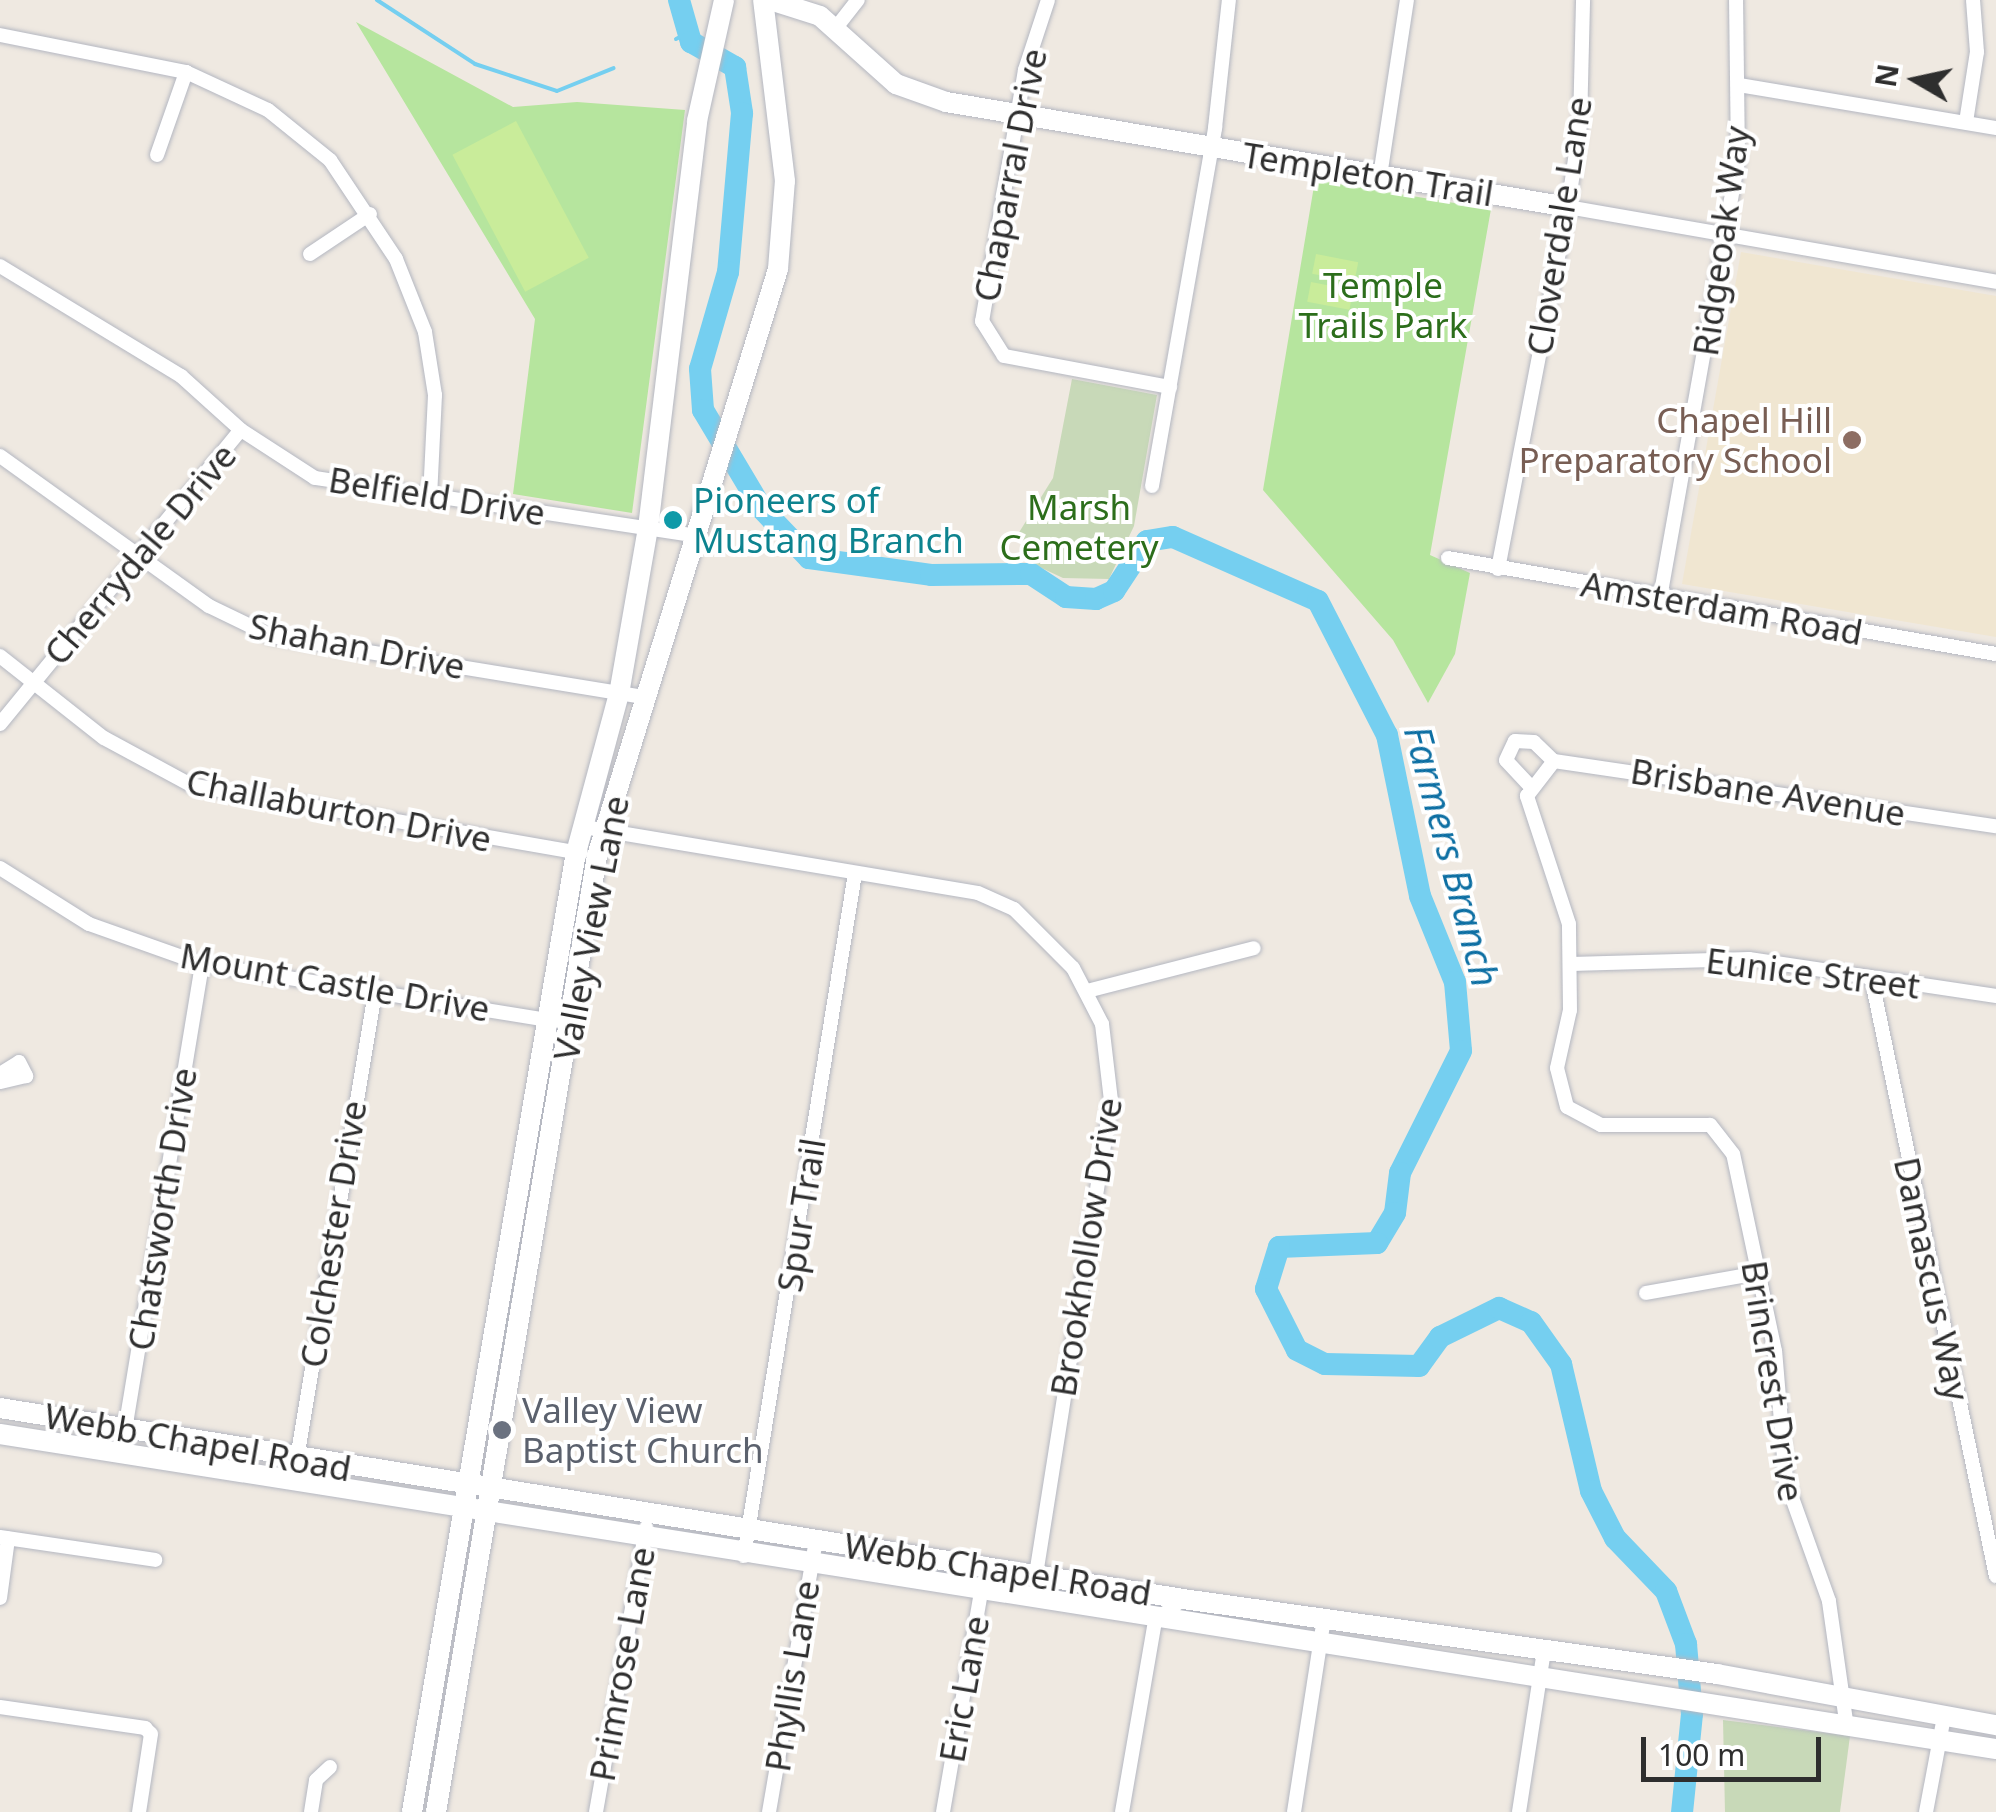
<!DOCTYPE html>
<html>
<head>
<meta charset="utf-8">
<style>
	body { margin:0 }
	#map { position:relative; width:1996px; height:1812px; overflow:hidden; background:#efe9e1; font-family:"Noto Sans",sans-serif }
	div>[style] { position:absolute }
	.education>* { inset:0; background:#f0e6d1 }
	.green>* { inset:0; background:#b6e59e }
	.cemetery>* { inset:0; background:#c8d9b8 }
	.pitch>* { inset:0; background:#c9ec9a; transform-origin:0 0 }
	.stream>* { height:4px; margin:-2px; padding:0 2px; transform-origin:2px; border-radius:2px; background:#75cff0 }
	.river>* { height:22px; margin:-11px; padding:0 11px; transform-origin:11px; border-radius:11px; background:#75cff0 }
	.roads { filter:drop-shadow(0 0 2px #b4b7c1) drop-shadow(0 0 2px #b4b7c1) }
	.street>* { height:14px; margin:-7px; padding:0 7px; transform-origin:7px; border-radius:7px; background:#fff }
	.secondary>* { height:20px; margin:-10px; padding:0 10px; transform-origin:10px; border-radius:10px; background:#fff }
	.dots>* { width:28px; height:28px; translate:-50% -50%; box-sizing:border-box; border:5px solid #fff; border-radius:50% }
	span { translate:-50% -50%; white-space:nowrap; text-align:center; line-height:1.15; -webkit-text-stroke:8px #fff; paint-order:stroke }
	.street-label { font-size:35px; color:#2e2e2e }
	.park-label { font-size:35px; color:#2c6e1b }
	.education-label { font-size:35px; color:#785e54 }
	.right { translate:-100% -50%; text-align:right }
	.culture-label { font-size:35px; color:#0d838f }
	.left { translate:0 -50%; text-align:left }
	.worship-label { font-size:35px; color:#5b616d }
	.water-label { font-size:38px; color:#0d6fa3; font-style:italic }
	.north { position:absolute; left:1866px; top:30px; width:100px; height:100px; -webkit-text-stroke:8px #fff; paint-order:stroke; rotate:279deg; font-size:28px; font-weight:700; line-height:40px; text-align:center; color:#2e2e2e }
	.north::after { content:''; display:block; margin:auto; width:35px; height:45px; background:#2e2e2e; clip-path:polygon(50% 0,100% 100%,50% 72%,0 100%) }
	.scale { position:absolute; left:1641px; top:1737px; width:180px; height:45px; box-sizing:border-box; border:5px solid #2e2e2e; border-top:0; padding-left:12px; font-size:30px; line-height:35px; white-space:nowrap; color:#2e2e2e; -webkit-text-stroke:8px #fff; paint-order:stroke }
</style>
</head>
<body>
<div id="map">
	<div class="education">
		<i style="clip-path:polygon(1741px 252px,1996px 296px,1996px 637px,1682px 584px)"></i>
	</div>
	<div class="green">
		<i style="clip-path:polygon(356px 22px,513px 107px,577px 102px,685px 110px,632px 513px,513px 494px,535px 319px)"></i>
		<i style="clip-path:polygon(1315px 180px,1491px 209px,1430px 555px,1470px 573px,1455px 654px,1428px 703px,1393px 640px,1263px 490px)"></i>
	</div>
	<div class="cemetery">
		<i style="clip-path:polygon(1072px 379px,1157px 395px,1134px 526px,1109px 579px,1063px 578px,1033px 564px,1018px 534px,1053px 478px)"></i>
		<i style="clip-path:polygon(1723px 1720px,1850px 1736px,1840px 1812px,1725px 1812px)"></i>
	</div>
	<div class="pitch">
		<i style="left:516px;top:121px;width:155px;height:72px;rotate:62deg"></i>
		<i style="left:1316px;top:254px;width:43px;height:20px;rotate:11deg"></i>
		<i style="left:1311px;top:282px;width:43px;height:20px;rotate:11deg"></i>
	</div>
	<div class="stream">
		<i style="left:377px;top:0;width:117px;rotate:33.1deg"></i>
		<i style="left:475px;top:64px;width:86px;rotate:18.2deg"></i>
		<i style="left:557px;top:91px;width:61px;rotate:-22deg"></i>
		<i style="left:676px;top:39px;width:11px;rotate:-27deg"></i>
	</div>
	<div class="river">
		<i style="left:679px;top:0;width:44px;rotate:74.1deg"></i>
		<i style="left:691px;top:42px;width:51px;rotate:29.6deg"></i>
		<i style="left:735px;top:67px;width:47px;rotate:81.3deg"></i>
		<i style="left:742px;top:113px;width:160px;rotate:95deg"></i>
		<i style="left:728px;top:272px;width:101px;rotate:106.1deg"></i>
		<i style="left:700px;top:369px;width:41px;rotate:85.8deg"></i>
		<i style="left:703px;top:410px;width:115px;rotate:59.2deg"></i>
		<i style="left:762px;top:509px;width:68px;rotate:46.2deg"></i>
		<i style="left:809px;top:558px;width:123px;rotate:7.9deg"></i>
		<i style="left:931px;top:575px;width:100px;rotate:-0.6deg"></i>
		<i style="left:1031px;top:574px;width:42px;rotate:33.3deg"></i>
		<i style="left:1066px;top:597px;width:30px;rotate:4deg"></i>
		<i style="left:1096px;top:599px;width:20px;rotate:-24deg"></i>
		<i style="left:1114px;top:591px;width:60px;rotate:-56.6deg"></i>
		<i style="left:1147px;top:541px;width:26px;rotate:-9deg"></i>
		<i style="left:1173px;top:537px;width:158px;rotate:23.8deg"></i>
		<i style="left:1318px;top:601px;width:151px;rotate:62.8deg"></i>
		<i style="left:1387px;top:735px;width:164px;rotate:78.4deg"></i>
		<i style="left:1420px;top:896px;width:93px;rotate:67.9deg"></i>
		<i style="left:1455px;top:982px;width:69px;rotate:85deg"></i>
		<i style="left:1461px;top:1051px;width:136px;rotate:116.6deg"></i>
		<i style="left:1400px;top:1173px;width:40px;rotate:97.1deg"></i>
		<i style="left:1395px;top:1213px;width:35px;rotate:121deg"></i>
		<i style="left:1377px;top:1243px;width:98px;rotate:177.7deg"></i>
		<i style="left:1279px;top:1247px;width:44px;rotate:107.2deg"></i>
		<i style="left:1266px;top:1289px;width:68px;rotate:63.1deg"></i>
		<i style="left:1297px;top:1350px;width:31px;rotate:27deg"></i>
		<i style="left:1325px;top:1364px;width:94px;rotate:1.2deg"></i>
		<i style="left:1419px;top:1366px;width:36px;rotate:-54deg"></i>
		<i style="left:1440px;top:1337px;width:66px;rotate:-26.2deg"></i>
		<i style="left:1499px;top:1308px;width:35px;rotate:24deg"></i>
		<i style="left:1531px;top:1322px;width:52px;rotate:54.5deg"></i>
		<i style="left:1561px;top:1364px;width:130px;rotate:76.7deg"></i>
		<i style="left:1591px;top:1491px;width:53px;rotate:62.9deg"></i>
		<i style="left:1615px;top:1538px;width:74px;rotate:46.1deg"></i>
		<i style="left:1666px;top:1591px;width:57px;rotate:69.3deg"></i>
		<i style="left:1686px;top:1644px;width:70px;rotate:85.1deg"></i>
		<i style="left:1692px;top:1714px;width:99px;rotate:95.8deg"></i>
	</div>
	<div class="roads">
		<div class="street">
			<i style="left:1048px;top:0;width:74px;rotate:108.2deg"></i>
			<i style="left:1025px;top:70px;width:255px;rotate:99.7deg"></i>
			<i style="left:982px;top:321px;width:41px;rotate:57.8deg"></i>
			<i style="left:1004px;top:356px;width:169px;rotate:10.6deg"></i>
			<i style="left:835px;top:29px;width:37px;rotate:-52deg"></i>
			<i style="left:0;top:35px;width:190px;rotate:11.3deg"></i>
			<i style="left:186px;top:72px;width:90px;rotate:24.9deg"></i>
			<i style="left:268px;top:110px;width:80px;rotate:38.9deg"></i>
			<i style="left:330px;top:160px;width:119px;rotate:56.3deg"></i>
			<i style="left:396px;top:259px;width:79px;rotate:68.3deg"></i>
			<i style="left:425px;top:332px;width:64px;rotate:81deg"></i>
			<i style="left:435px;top:395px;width:101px;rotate:92.8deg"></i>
			<i style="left:1739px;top:85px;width:261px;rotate:9.5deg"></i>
			<i style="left:1966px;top:122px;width:71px;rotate:-81.1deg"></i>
			<i style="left:1977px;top:52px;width:52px;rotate:-94.4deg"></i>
			<i style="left:157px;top:155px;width:88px;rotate:-70.7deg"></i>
			<i style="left:1380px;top:176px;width:178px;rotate:-81.3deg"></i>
			<i style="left:1568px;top:207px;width:435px;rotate:9.9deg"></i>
			<i style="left:310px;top:254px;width:72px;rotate:-33.7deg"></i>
			<i style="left:0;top:266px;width:212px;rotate:31.3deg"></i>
			<i style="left:181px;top:376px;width:81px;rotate:42deg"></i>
			<i style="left:241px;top:430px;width:88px;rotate:33deg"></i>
			<i style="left:315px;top:478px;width:388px;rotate:8.6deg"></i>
			<i style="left:0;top:456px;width:257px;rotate:35.7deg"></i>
			<i style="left:209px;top:606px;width:69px;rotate:25.8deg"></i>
			<i style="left:271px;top:636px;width:378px;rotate:9.3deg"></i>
			<i style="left:1152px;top:486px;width:364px;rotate:-80deg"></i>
			<i style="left:1215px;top:128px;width:129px;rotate:-83.8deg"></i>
			<i style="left:1448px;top:558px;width:556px;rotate:9.94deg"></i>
			<i style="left:1498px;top:569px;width:369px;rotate:-79.1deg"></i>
			<i style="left:1568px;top:207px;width:83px;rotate:-81.7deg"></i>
			<i style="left:1580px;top:125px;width:125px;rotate:-88.6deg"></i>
			<i style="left:1660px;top:598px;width:445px;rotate:-79.9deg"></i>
			<i style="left:1738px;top:160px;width:160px;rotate:-90.7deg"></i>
			<i style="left:0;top:656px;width:132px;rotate:38.3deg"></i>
			<i style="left:104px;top:738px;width:99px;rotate:28.4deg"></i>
			<i style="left:191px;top:785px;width:396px;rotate:9.9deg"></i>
			<i style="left:0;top:724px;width:380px;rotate:-50.7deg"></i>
			<i style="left:1530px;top:786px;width:35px;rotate:-133deg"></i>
			<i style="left:1506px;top:760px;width:21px;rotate:-65deg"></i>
			<i style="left:1515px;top:741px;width:19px;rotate:3deg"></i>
			<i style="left:1534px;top:742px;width:28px;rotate:44deg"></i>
			<i style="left:584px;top:827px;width:399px;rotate:9.5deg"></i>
			<i style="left:978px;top:893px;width:39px;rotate:24deg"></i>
			<i style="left:1014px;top:909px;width:83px;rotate:45deg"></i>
			<i style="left:1073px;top:968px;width:63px;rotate:62.6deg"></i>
			<i style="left:1102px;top:1024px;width:78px;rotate:83.3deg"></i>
			<i style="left:1111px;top:1101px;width:481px;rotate:99deg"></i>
			<i style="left:0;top:868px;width:105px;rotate:32.2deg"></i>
			<i style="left:89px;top:924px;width:120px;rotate:19.5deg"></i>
			<i style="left:202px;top:964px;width:358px;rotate:9.2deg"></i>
			<i style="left:1571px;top:964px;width:178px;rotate:-1.6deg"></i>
			<i style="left:1749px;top:959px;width:250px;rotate:8.5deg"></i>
			<i style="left:1872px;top:981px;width:608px;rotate:78.23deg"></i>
			<i style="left:1087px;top:991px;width:172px;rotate:-14.4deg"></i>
			<i style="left:0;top:1074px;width:22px;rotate:-32deg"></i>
			<i style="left:19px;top:1062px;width:16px;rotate:63deg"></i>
			<i style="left:26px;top:1076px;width:27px;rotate:167deg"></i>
			<i style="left:1646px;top:1293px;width:114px;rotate:-10.1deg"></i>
			<i style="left:121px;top:1454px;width:497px;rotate:-80.6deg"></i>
			<i style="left:293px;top:1482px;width:502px;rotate:-80.48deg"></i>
			<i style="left:0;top:1537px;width:157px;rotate:8.4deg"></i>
			<i style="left:744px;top:1556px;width:691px;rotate:-80.76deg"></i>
			<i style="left:0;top:1598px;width:60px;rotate:-82.3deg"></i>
			<i style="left:0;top:1707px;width:147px;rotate:8.2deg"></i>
			<i style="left:145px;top:1728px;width:8px;rotate:45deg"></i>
			<i style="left:151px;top:1734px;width:79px;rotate:98.7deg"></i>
			<i style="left:1846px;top:1721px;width:121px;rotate:-98.1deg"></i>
			<i style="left:1829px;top:1601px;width:127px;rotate:-109.7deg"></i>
			<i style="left:1786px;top:1481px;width:130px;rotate:-94.8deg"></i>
			<i style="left:1775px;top:1351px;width:201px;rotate:-102deg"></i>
			<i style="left:1733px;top:1154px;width:37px;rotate:-128deg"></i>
			<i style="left:1710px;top:1125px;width:109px;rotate:180deg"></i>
			<i style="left:1601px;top:1125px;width:38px;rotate:-152deg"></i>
			<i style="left:1567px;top:1107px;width:40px;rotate:-104.4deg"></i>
			<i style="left:1557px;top:1068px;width:59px;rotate:-77.4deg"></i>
			<i style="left:1570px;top:1010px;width:86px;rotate:-90.7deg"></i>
			<i style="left:1569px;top:924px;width:135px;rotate:-108.2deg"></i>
			<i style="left:1527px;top:796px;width:44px;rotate:-52.4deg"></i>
			<i style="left:1554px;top:761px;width:447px;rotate:8.4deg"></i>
			<i style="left:311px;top:1812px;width:32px;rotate:-81deg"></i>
			<i style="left:316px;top:1780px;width:19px;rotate:-43deg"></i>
			<i style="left:596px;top:1812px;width:289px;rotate:-80deg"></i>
			<i style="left:769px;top:1812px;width:276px;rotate:-80.2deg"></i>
			<i style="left:943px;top:1812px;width:234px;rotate:-80.2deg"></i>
			<i style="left:1122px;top:1812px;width:194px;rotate:-80.2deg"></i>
			<i style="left:1155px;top:1621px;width:36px;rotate:-38deg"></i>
			<i style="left:1294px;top:1812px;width:195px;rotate:-81.2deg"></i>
			<i style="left:1519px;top:1812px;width:164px;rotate:-81.2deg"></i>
			<i style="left:1926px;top:1812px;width:97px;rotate:-79.3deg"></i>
		</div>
		<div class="secondary">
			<i style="left:770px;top:0;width:52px;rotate:17.7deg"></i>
			<i style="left:820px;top:16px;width:102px;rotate:41.8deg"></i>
			<i style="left:896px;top:84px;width:53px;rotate:19.8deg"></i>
			<i style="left:946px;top:102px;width:631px;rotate:9.58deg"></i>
			<i style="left:0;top:1408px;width:1198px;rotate:9.17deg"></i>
			<i style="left:1183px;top:1599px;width:539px;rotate:7.99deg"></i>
			<i style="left:1717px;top:1674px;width:284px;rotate:10.4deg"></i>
			<i style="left:0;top:1434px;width:2021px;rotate:8.97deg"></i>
			<i style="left:412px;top:1812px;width:973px;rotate:-80.3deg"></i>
			<i style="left:576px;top:853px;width:165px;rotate:-74.9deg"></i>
			<i style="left:619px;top:694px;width:169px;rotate:-80.1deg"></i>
			<i style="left:648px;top:528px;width:410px;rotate:-83.1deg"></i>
			<i style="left:697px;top:121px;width:124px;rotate:-77.4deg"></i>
			<i style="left:436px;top:1812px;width:969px;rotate:-80.44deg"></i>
			<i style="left:597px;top:856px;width:614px;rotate:-72.86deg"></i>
			<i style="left:778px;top:269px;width:88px;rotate:-85.5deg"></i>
			<i style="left:785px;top:181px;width:182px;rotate:-96.9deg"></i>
		</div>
	</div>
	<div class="dots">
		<i style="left:1852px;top:440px;background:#8d6e63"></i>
		<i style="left:673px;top:520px;background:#0f9aa8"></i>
		<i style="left:502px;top:1430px;background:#6b7280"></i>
	</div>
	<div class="street-label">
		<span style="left:1368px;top:174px;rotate:9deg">Templeton Trail</span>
		<span style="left:1010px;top:175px;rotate:-79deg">Chaparral Drive</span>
		<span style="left:1559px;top:226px;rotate:-81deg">Cloverdale Lane</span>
		<span style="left:1721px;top:241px;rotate:-82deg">Ridgeoak Way</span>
		<span style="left:437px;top:496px;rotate:9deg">Belfield Drive</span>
		<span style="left:140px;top:554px;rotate:-50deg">Cherrydale Drive</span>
		<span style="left:1722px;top:608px;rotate:10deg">Amsterdam Road</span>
		<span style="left:357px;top:646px;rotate:11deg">Shahan Drive</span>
		<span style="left:1768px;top:792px;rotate:9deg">Brisbane Avenue</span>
		<span style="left:339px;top:810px;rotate:11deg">Challaburton Drive</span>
		<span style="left:591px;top:928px;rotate:-79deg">Valley View Lane</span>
		<span style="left:1813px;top:973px;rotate:7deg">Eunice Street</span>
		<span style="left:335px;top:982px;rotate:10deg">Mount Castle Drive</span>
		<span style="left:162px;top:1209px;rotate:-81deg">Chatsworth Drive</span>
		<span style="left:801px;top:1215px;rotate:-81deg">Spur Trail</span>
		<span style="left:333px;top:1234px;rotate:-81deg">Colchester Drive</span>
		<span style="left:1086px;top:1247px;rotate:-81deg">Brookhollow Drive</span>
		<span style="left:1932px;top:1279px;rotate:78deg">Damascus Way</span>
		<span style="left:1773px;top:1381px;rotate:81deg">Brincrest Drive</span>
		<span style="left:198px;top:1442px;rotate:10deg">Webb Chapel Road</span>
		<span style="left:998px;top:1569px;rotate:9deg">Webb Chapel Road</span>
		<span style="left:622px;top:1664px;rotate:-80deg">Primrose Lane</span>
		<span style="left:792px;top:1676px;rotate:-81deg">Phyllis Lane</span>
		<span style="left:964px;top:1689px;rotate:-80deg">Eric Lane</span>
	</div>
	<div class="park-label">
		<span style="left:1383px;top:305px">Temple<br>Trails Park</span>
		<span style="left:1079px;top:527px">Marsh<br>Cemetery</span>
	</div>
	<div class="education-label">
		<span class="right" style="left:1832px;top:440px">Chapel Hill<br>Preparatory School</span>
	</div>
	<div class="culture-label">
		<span class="left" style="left:693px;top:520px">Pioneers of<br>Mustang Branch</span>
	</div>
	<div class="worship-label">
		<span class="left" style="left:522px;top:1430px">Valley View<br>Baptist Church</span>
	</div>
	<div class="water-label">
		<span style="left:1452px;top:856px;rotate:75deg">Farmers Branch</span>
	</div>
	<div class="north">N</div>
	<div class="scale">100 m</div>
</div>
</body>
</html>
